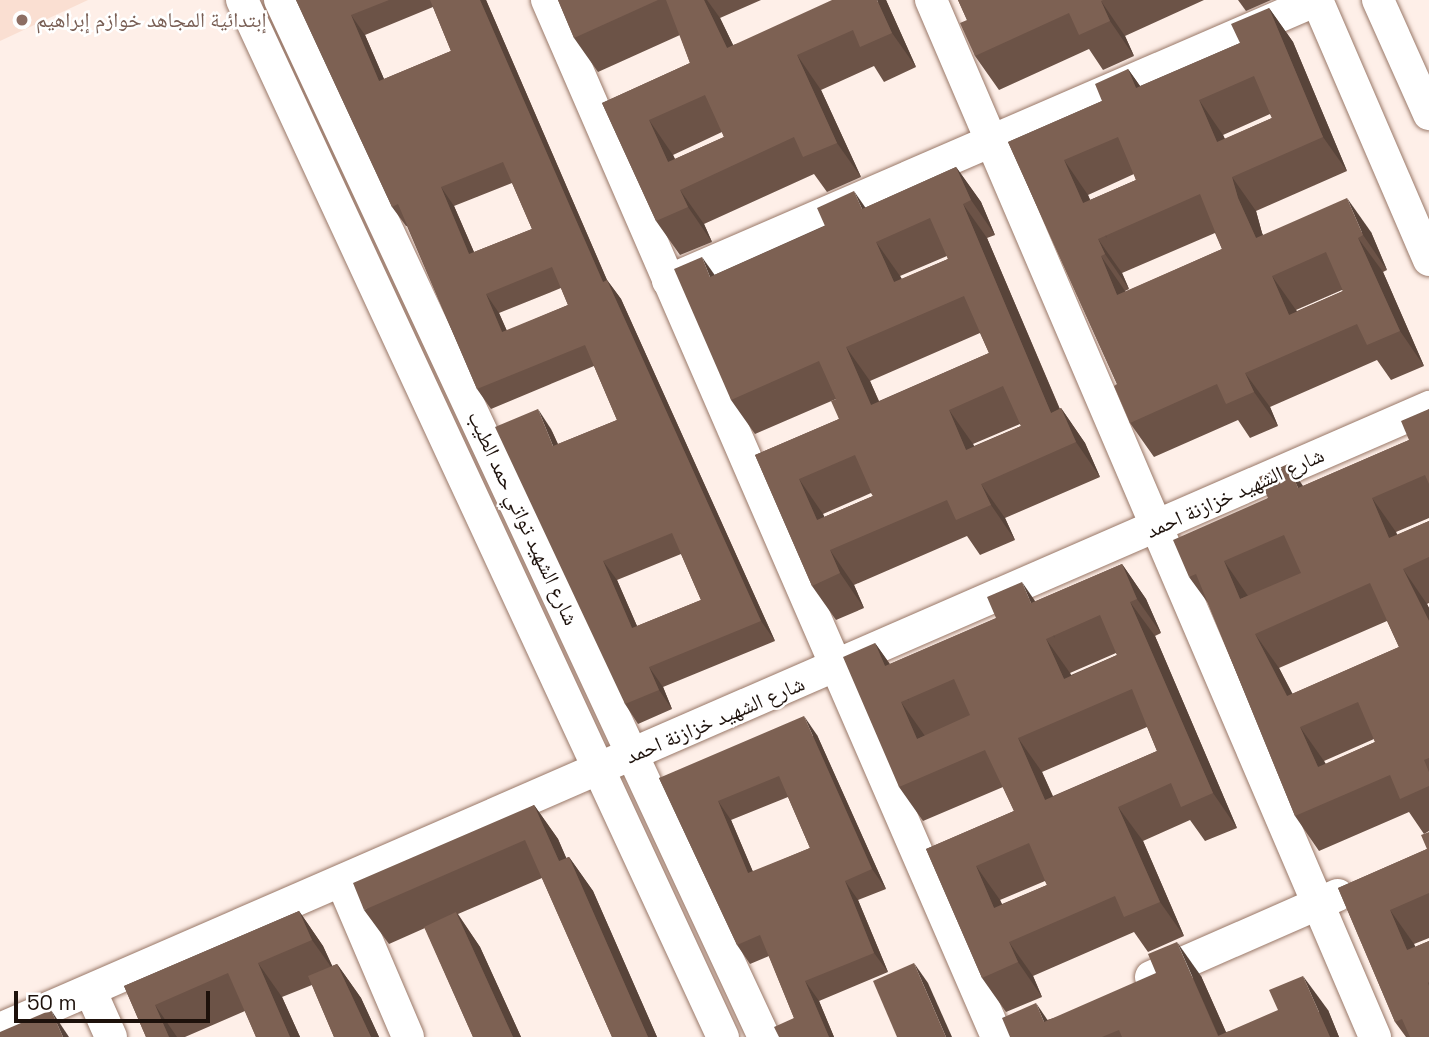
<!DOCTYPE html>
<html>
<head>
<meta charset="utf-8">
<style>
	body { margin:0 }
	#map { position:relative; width:1429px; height:1037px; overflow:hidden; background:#feefe8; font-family:"Space Grotesk","Noto Naskh Arabic",sans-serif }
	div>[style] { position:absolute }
	.built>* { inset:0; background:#fadfd2 }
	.roads { filter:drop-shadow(0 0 2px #997868) drop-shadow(0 0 2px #997868) }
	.minor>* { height:32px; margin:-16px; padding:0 16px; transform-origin:16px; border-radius:16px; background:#fff }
	.wall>* { inset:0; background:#6c5347 }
	.shaded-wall>* { inset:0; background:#58443a }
	.building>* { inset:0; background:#7d6153 }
	.dots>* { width:19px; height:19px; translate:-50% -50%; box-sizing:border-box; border:4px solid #fff; border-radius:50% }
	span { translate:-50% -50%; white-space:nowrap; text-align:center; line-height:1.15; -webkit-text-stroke:5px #fff; paint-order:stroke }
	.education-label { font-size:21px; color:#785e54 }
	.left { translate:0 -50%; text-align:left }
	.street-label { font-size:21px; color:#1d110b }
	.scale { position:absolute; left:14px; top:991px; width:196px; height:32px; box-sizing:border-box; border:4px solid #1d110b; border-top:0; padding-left:9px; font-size:21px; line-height:24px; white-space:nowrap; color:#1d110b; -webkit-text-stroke:5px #fff; paint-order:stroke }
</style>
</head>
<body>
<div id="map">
	<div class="built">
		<i style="clip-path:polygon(0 0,88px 0,0 41px)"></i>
	</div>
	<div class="roads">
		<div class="minor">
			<i style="left:242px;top:0;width:1143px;rotate:65.12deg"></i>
			<i style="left:280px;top:0;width:1144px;rotate:64.98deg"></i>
			<i style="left:547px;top:0;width:1130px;rotate:66.54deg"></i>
			<i style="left:931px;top:0;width:1128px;rotate:66.82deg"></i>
			<i style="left:1317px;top:0;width:283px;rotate:66.7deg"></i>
			<i style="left:1378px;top:0;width:125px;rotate:65.9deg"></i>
			<i style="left:668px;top:281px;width:707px;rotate:-23.41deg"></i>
			<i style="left:342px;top:882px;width:168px;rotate:66.9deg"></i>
			<i style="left:1151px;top:977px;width:204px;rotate:-23.7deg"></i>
			<i style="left:91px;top:992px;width:49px;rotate:66deg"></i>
			<i style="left:0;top:1029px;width:1559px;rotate:-23.52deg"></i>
		</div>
	</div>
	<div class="wall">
		<i style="clip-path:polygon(evenodd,296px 0,486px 0,607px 280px,621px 299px,775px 641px,663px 687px,672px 709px,638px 724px,625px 704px,551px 429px,558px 444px,617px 420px,594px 366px,491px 409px,477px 389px,407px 226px,406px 226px,392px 207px,296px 0,433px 7px,451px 51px,384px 79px,365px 35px,433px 7px,296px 0,512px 183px,532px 229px,474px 252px,454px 206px,512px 183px,296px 0,561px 288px,568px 305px,507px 331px,499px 313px,561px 288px,296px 0,681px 554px,701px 600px,637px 626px,617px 580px,681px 554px)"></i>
		<i style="clip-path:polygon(evenodd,558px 0,761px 0,720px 18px,733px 45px,886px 0,916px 67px,884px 82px,874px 66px,821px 90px,861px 177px,827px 192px,814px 174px,704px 224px,712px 242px,680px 255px,656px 221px,602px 103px,690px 63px,680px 35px,598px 72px,574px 38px,558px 0,722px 132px,724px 137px,675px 159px,673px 155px,722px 132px)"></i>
		<i style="clip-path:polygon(958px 0,1204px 0,1125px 36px,1134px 56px,1103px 70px,1089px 49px,999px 90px,975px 56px,967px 20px)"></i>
		<i style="clip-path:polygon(1238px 0,1271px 0,1246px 11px)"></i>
		<i style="clip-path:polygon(evenodd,1269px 8px,1293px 42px,1347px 171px,1256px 211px,1262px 233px,1263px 235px,1371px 232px,1387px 270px,1383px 272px,1424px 366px,1391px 380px,1377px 360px,1270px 407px,1278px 426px,1250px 438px,1238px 420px,1154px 457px,1130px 423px,1117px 384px,1008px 142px,1102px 101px,1128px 69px,1140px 86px,1240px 43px,1269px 8px,1270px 114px,1272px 118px,1225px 139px,1223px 135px,1270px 114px,1269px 8px,1134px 174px,1136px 180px,1090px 200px,1088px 195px,1134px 174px,1269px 8px,1215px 233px,1222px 249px,1125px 292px,1125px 291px,1129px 289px,1122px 273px,1215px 233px,1269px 8px,1342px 290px,1343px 291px,1297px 311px,1296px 310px,1342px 290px)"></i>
		<i style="clip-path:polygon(evenodd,956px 167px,981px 202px,995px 235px,987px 238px,1060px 409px,1061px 408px,1085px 443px,1100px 477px,1005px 518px,1015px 540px,980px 555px,967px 536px,854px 585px,864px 608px,836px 620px,812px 586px,755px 455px,839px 419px,836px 399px,755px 434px,731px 400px,714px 275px,956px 167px,947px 256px,948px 259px,902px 279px,900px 276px,947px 256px,956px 167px,980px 333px,989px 353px,879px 401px,870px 381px,980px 333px,956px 167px,1020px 424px,1021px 426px,974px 446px,973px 444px,1020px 424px,956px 167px,871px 493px,873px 496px,824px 517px,823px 514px,871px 493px)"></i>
		<i style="clip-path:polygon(evenodd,1429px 409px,1429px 518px,1396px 532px,1397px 535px,1429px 521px,1429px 603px,1427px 604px,1429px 608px,1429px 831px,1424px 834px,1409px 812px,1319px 851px,1295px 816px,1208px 603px,1189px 577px,1268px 498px,1303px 486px,1409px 440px,1429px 409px,1387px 621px,1399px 647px,1292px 694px,1279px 668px,1387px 621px,1429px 409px,1374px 739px,1375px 742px,1326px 764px,1324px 761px,1374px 739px)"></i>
		<i style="clip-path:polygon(evenodd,1122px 564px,1146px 599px,1161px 633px,1155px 636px,1237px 828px,1205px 841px,1190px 820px,1143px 841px,1184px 936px,1148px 952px,1134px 932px,1033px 976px,1042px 997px,1006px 1012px,982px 978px,926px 849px,1014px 811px,1003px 787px,923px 821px,899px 787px,875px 643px,890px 664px,1122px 564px,1116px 653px,1117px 655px,1071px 675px,1070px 673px,1116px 653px,1122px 564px,1147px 727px,1157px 751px,1053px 796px,1042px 772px,1147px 727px,1122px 564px,1045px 881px,1047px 885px,1002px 904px,1000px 900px,1045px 881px)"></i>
		<i style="clip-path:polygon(evenodd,817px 735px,886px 889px,858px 900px,888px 972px,819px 1001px,834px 1037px,779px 1037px,794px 1018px,769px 956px,750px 964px,737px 945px,659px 778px,817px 735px,788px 797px,810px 848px,753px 872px,731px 820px,788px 797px)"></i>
		<i style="clip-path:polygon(534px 805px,558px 839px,566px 858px,569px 857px,593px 891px,657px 1037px,612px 1037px,542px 878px,458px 914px,480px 947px,521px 1037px,473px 1037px,425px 928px,389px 944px,364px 910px)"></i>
		<i style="clip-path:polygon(1429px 832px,1429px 938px,1414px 944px,1415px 947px,1429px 941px,1429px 1037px,1406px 1037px,1395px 1022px,1338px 888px,1427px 849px)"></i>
		<i style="clip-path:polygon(299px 911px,323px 946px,332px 966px,337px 964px,361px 998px,379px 1037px,334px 1037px,312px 985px,282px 997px,300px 1037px,256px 1037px,245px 1011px,185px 1037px,146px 1037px,124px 986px)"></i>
		<i style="clip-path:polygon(1201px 976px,1226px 1032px,1328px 1010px,1339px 1037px,1010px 1037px,1047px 1020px)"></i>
	</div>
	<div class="shaded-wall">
		<i style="clip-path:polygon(480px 0,486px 0,616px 301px,603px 282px)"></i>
		<i style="clip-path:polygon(704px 0,707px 0,720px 18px,751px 82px,727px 48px)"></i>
		<i style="clip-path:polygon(877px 0,886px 0,916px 67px,892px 33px)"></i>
		<i style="clip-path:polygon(1101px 1px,1125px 36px,1134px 56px,1110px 21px)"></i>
		<i style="clip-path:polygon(1269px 8px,1293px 42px,1347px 171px,1323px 137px)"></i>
		<i style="clip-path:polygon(351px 15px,365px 35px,393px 100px,379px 81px)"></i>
		<i style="clip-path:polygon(797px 55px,821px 90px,861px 177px,837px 143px)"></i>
		<i style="clip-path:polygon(1128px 69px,1152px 103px,1136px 88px)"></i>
		<i style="clip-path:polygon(1199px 100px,1223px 135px,1240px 173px,1217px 142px)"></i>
		<i style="clip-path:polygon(649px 120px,673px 155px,687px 186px,668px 162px)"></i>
		<i style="clip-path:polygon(1064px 160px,1088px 195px,1107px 238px,1083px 203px)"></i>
		<i style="clip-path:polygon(956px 167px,981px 202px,995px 235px,971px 200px)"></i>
		<i style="clip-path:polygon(1232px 177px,1256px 211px,1262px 233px,1280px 272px,1256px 238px,1238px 198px)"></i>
		<i style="clip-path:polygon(441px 187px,454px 206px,483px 273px,469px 254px)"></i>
		<i style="clip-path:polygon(680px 190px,704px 224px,712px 242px,688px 207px)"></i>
		<i style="clip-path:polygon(854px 191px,878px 226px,862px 209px)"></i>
		<i style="clip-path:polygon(1347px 198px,1371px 232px,1387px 270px,1363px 235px)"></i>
		<i style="clip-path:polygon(963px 204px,987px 238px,1074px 443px,1051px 413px)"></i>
		<i style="clip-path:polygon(1358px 238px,1383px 272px,1424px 366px,1400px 331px)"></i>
		<i style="clip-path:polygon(1098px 239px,1122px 273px,1129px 289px,1105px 254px)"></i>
		<i style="clip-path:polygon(876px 242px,900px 276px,918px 317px,894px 282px)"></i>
		<i style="clip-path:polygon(1101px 256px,1125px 291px,1142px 330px,1117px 295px)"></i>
		<i style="clip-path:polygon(702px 257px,726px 291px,710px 277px)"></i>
		<i style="clip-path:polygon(1272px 276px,1296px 310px,1311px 344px,1289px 315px)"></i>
		<i style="clip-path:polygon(607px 280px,621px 299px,775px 641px,761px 621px)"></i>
		<i style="clip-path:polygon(486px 294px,499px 313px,516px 352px,502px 332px)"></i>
		<i style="clip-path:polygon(846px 347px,870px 381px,895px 439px,871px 405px)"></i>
		<i style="clip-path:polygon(1245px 373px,1270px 407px,1278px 426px,1254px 392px)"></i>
		<i style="clip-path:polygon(1061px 408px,1085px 443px,1100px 477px,1076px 442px)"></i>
		<i style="clip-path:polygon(538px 409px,551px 429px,567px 465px,553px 446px)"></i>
		<i style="clip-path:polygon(949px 410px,973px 444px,989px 481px,966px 450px)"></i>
		<i style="clip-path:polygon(1288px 464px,1312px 499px,1298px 488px)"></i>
		<i style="clip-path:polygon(799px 479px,823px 514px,838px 547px,817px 520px)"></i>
		<i style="clip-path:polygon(981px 484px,1005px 518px,1015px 540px,991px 505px)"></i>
		<i style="clip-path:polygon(1372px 498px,1396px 532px,1410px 566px,1389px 538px)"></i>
		<i style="clip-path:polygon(830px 550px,854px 585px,864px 608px,840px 573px)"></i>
		<i style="clip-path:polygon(603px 561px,617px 580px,646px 647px,632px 628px)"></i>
		<i style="clip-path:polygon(1224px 561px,1248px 596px,1240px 599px)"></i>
		<i style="clip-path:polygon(1122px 564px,1146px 599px,1161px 633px,1137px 599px)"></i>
		<i style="clip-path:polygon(1403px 569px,1427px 604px,1429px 608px,1429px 621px)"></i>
		<i style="clip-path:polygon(1022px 582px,1046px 617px,1055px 638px,1031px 603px)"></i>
		<i style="clip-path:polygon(1130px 602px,1155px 636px,1237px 828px,1213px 793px)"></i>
		<i style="clip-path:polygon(1255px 634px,1279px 668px,1308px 723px,1287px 696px)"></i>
		<i style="clip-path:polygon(1046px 639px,1070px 673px,1086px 708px,1064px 679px)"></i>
		<i style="clip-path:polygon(875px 643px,899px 678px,909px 701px,885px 666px)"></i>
		<i style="clip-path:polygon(649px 667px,663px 687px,672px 709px,659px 690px)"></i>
		<i style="clip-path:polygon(901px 702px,925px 736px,917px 739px)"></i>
		<i style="clip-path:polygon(804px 716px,817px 735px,886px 889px,872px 869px)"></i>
		<i style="clip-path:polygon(1300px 727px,1324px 761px,1340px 797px,1318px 767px)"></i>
		<i style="clip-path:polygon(1018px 738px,1042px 772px,1069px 834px,1045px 800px)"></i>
		<i style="clip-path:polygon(718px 801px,731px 820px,762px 893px,748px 873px)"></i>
		<i style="clip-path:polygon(534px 805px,558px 839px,583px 896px,559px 861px)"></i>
		<i style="clip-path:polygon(1118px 807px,1143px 841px,1184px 936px,1160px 902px)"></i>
		<i style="clip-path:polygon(569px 857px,593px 891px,657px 1037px,648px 1037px)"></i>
		<i style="clip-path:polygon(976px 866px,1000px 900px,1017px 938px,994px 908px)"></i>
		<i style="clip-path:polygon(845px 881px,858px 900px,888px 972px,874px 953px)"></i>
		<i style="clip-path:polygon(1390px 910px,1414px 944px,1429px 979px,1407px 950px)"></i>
		<i style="clip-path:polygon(299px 911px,323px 946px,336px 974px,312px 940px)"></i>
		<i style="clip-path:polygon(456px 912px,480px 947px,521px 1037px,513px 1037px)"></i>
		<i style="clip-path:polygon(1009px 942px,1033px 976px,1042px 997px,1018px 962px)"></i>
		<i style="clip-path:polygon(1177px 942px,1201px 976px,1228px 1037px,1219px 1037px)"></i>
		<i style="clip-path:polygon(258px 963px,282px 997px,300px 1037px,290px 1037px)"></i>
		<i style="clip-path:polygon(914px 963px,928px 983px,952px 1037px,946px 1037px)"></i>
		<i style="clip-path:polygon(337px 964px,361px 998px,379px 1037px,371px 1037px)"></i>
		<i style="clip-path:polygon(1303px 976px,1328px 1010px,1339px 1037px,1330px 1037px)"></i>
		<i style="clip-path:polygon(805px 981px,819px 1001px,834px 1037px,829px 1037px)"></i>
		<i style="clip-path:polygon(1036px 1003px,1059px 1037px,1044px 1022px)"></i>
		<i style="clip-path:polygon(155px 1005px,177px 1037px,169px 1037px)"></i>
		<i style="clip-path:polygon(51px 1010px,69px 1037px,63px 1037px)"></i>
	</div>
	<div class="building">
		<i style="clip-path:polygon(evenodd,296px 0,389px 0,351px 15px,379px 81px,451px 51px,430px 0,480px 0,603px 282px,607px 280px,761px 621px,649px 667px,659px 690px,625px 704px,495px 427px,538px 409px,553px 446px,617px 420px,585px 345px,477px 389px,398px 204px,392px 207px,296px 0,503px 162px,532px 229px,469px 254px,441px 187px,503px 162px,296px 0,552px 267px,568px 305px,502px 332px,486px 294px,552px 267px,296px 0,672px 533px,701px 600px,632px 628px,603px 561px,672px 533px)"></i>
		<i style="clip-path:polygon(558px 0,658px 0,574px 38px)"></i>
		<i style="clip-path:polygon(evenodd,666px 0,704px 0,727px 48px,832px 0,877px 0,892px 33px,860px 47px,853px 30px,797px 55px,837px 143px,803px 157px,794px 137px,680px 190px,688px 207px,656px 221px,602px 103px,690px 63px,666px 0,705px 95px,724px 137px,668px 162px,649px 120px,705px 95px)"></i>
		<i style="clip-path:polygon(958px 0,1103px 0,1101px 1px,1110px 21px,1079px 35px,1069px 13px,975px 56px,960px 23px,967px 20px)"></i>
		<i style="clip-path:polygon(evenodd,1269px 8px,1323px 137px,1232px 177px,1238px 198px,1256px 238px,1347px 198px,1363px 235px,1358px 238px,1400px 331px,1367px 345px,1357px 324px,1245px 373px,1254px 392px,1226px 404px,1217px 384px,1130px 423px,1114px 386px,1117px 384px,1008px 142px,1102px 101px,1095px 84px,1128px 69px,1136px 88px,1240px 43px,1231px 24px,1269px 8px,1254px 76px,1272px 118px,1217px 142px,1199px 100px,1254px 76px,1269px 8px,1118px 137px,1136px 180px,1083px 203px,1064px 160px,1118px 137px,1269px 8px,1200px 194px,1222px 249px,1117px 295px,1101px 256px,1105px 254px,1098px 239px,1200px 194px,1269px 8px,1326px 252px,1343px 291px,1289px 315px,1272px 276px,1326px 252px)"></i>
		<i style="clip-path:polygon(evenodd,956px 167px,971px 200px,963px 204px,1051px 413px,1061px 408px,1076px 442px,981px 484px,991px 505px,956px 520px,947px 500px,830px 550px,840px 573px,812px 586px,755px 455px,839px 419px,831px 401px,836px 399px,819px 361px,731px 400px,674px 269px,702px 257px,710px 277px,825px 226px,817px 208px,854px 191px,862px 209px,956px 167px,930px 218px,948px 259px,894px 282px,876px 242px,930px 218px,956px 167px,964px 296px,989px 353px,871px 405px,846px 347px,964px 296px,956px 167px,1003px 386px,1021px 426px,966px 450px,949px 410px,1003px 386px,956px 167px,855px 455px,873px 496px,817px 520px,799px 479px,855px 455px)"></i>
		<i style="clip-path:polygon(evenodd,1429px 409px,1429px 484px,1425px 475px,1372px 498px,1389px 538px,1429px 521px,1429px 557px,1403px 569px,1429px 621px,1429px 758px,1424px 760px,1429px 772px,1429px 786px,1400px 799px,1390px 775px,1295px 816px,1196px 574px,1189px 577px,1173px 540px,1268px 498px,1259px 477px,1288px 464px,1298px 488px,1409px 440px,1401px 421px,1429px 409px,1284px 535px,1301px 573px,1240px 599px,1224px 561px,1284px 535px,1429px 409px,1370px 583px,1399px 647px,1287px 696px,1255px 634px,1370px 583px,1429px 409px,1358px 702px,1375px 742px,1318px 767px,1300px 727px,1358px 702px)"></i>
		<i style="clip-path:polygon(evenodd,1122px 564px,1137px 599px,1130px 602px,1213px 793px,1181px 807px,1171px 783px,1118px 807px,1160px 902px,1124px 917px,1115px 896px,1009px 942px,1018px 962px,982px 978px,926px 849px,1014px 811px,985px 750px,899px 787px,843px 657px,875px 643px,885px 666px,996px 618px,987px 597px,1022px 582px,1031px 603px,1122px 564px,1100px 615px,1117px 655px,1064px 679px,1046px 639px,1100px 615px,1122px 564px,954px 679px,970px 715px,917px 739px,901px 702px,954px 679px,1122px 564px,1132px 689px,1157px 751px,1045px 800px,1018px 738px,1132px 689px,1122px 564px,1029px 843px,1047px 885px,994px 908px,976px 866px,1029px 843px)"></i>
		<i style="clip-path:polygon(evenodd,804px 716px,872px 869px,845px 881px,874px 953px,805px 981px,829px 1037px,779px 1037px,774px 1027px,794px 1018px,760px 935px,737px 945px,659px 778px,804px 716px,779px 776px,810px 848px,748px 873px,718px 801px,779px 776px)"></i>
		<i style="clip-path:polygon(534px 805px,559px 861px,569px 857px,648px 1037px,612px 1037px,525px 840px,364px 910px,353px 883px)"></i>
		<i style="clip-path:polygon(1429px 832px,1429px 893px,1390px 910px,1407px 950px,1429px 941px,1429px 982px,1428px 983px,1429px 986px,1429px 1037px,1410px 1037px,1402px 1019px,1395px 1022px,1338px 888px,1427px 849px,1421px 835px)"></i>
		<i style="clip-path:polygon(299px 911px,312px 940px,258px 963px,290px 1037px,256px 1037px,228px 973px,155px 1005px,169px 1037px,146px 1037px,124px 986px)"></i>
		<i style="clip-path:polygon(456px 912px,513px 1037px,473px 1037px,424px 927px)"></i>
		<i style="clip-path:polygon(1177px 942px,1218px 1036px,1278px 1010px,1269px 990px,1303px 976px,1330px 1037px,1122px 1037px,1119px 1030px,1102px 1037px,1010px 1037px,1002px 1018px,1036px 1003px,1044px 1022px,1156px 973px,1148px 954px)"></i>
		<i style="clip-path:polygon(914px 963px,946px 1037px,897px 1037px,873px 981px)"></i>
		<i style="clip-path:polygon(337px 964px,371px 1037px,334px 1037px,308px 976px)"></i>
		<i style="clip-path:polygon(51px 1010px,63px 1037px,0 1037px,0 1032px)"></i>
	</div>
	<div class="dots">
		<i style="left:22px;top:20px;background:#8d6e63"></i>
	</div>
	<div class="education-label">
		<span class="left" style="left:36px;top:20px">إبتدائية المجاهد خوازم إبراهيم</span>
	</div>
	<div class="street-label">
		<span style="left:1235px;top:493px;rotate:-24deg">شارع الشهيد خزازنة احمد</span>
		<span style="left:523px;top:518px;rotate:65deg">شارع الشهيد تواتي حمد الطيب</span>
		<span style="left:715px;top:720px;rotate:-23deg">شارع الشهيد خزازنة احمد</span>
	</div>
	<div class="scale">50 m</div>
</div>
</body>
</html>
